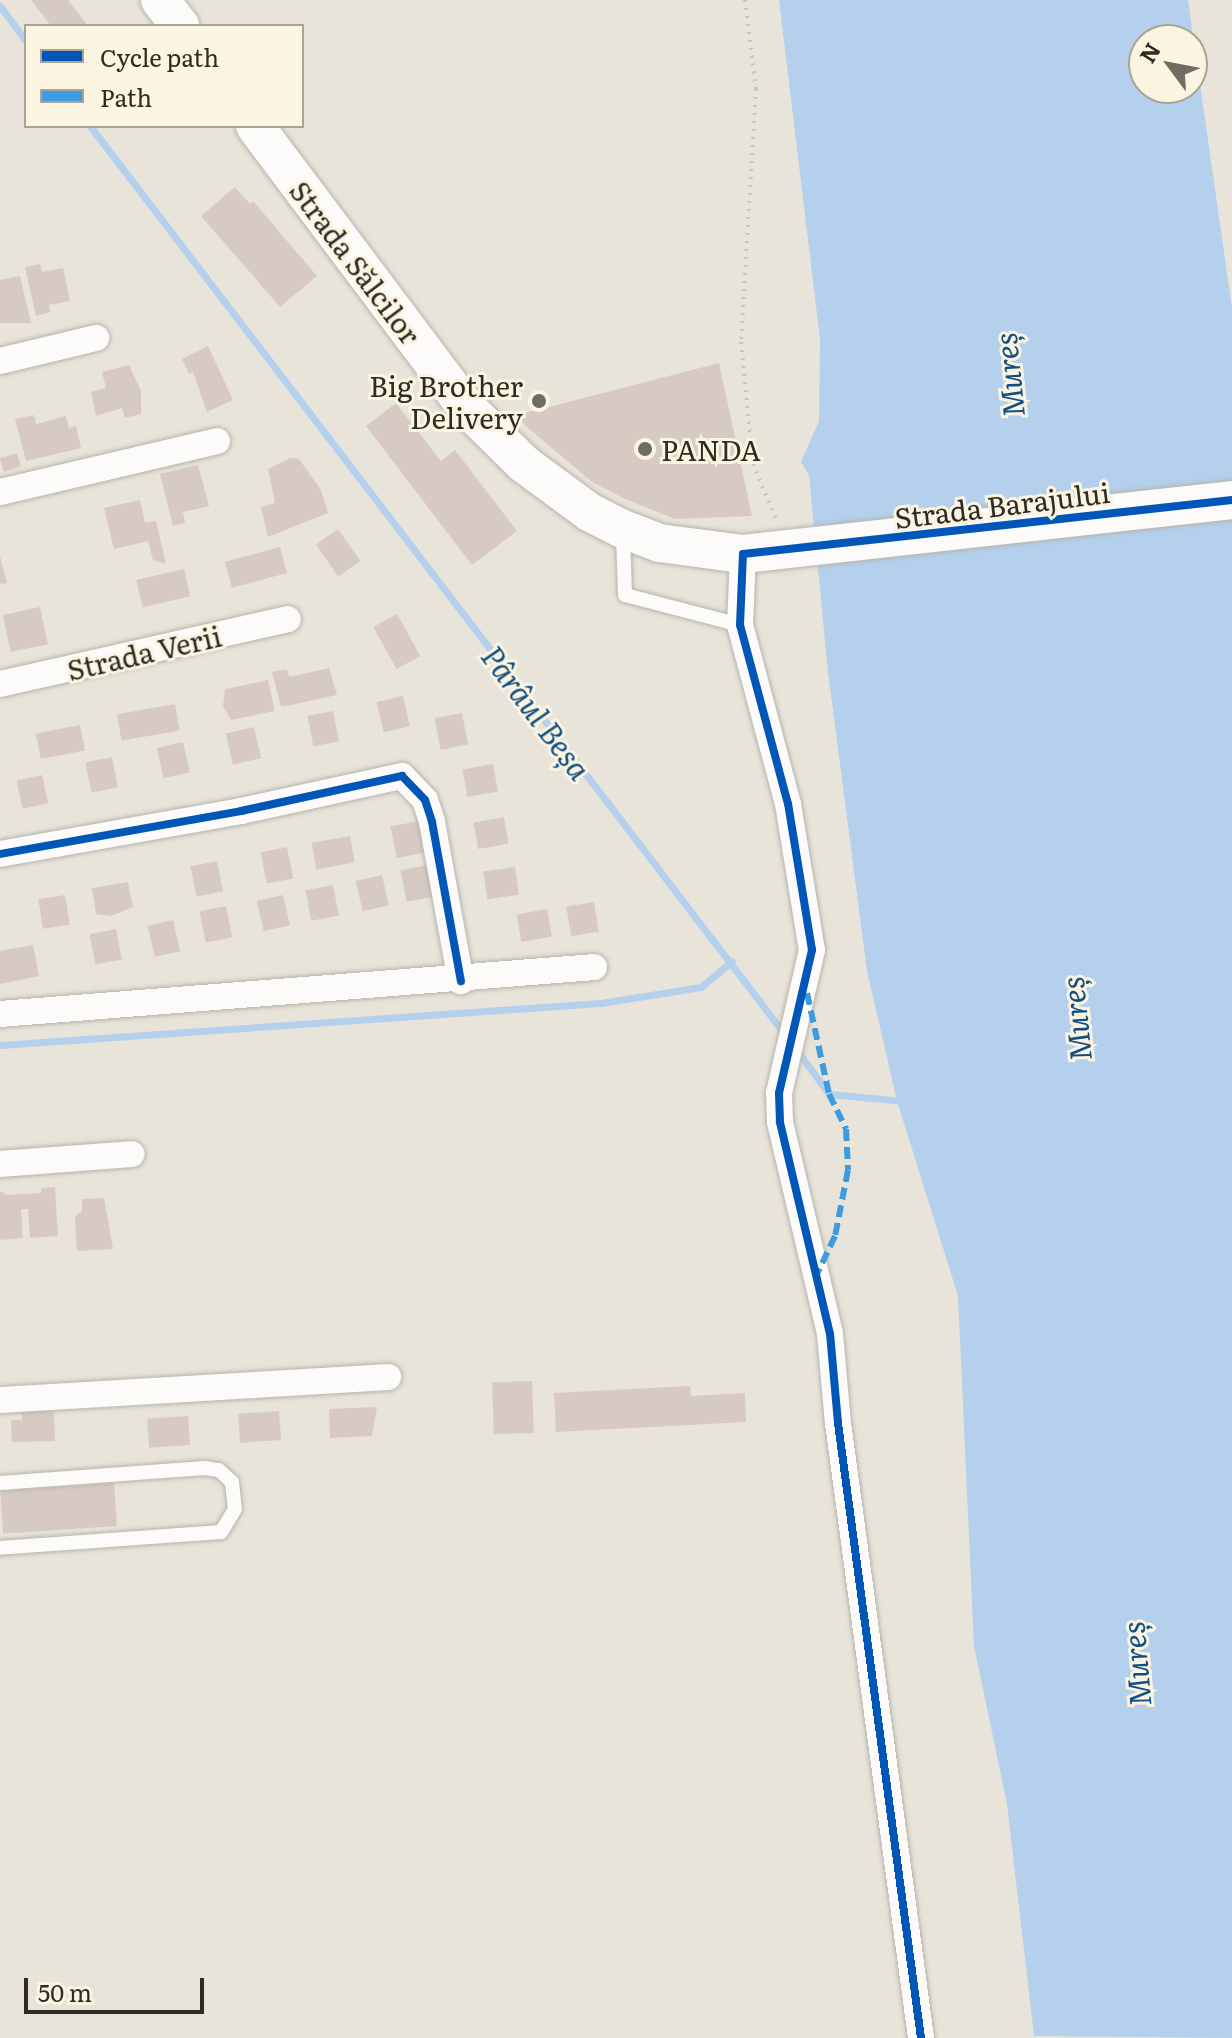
<!DOCTYPE html>
<html>
<head>
<meta charset="utf-8">
<style>
	body { margin:0 }
	#map { position:relative; width:1232px; height:2038px; overflow:hidden; background:#e8e4da; font-family:Literata,serif }
	div>[style] { position:absolute }
	.water>* { inset:0; background:#b4d0ed }
	.stream>* { height:7px; margin:-3.5px; padding:0 3.5px; transform-origin:3.5px; border-radius:3.5px; background:#b4d0ed }
	.building>* { inset:0; background:#d7cac3; transform-origin:0 0 }
	.path>* { height:4px; margin-top:-2px; transform-origin:0; background:repeating-linear-gradient(90deg,#c7c6c3 0 2px,transparent 0 8px) }
	.roads { filter:drop-shadow(0 0 2px #b6b4ac) drop-shadow(0 0 2px #b6b4ac) }
	.lane>* { height:14px; margin:-7px; padding:0 7px; transform-origin:7px; border-radius:7px; background:#fcfbf9 }
	.street>* { height:26px; margin:-13px; padding:0 13px; transform-origin:13px; border-radius:13px; background:#fcfbf9 }
	.secondary>* { height:38px; margin:-19px; padding:0 19px; transform-origin:19px; border-radius:19px; background:#fcfbf9 }
	.quiet>* { height:6px; margin-top:-3px; transform-origin:0; background:repeating-linear-gradient(90deg,#3d9ce0 0 12px,transparent 0 18px) }
	.cycleway>* { height:8px; margin:-4px; padding:0 4px; transform-origin:4px; border-radius:4px; background:#0057b8 }
	.dots>* { width:22px; height:22px; translate:-50% -50%; box-sizing:border-box; border:4px solid #fbf4e1; border-radius:50% }
	span { translate:-50% -50%; white-space:nowrap; text-align:center; line-height:1.15; -webkit-text-stroke:6px #fbf4e1; paint-order:stroke }
	.street-label { font-size:28px; color:#2d2b23 }
	.poi-label { font-size:28px; color:#2d2b23 }
	.right { translate:-100% -50%; text-align:right }
	.left { translate:0 -50%; text-align:left }
	.water-label { font-size:30px; color:#104e84; font-style:italic }
	.legend { position:absolute; left:24px; top:24px; width:280px; height:104px; box-sizing:border-box; background:#fbf4e1; border:2px solid #a9a495; margin:0; padding:10px 14px; list-style:none; font-size:24px; color:#2d2b23 }
	.legend li { display:flex; align-items:center; gap:16px; height:40px }
	.legend b { width:40px; border:2px solid #a9a495 }
	.north { position:absolute; left:1128px; top:24px; width:80px; height:80px; box-sizing:border-box; background:#fbf4e1; border:2px solid #a9a495; border-radius:50%; rotate:302deg; font-size:22px; font-weight:700; line-height:32px; text-align:center; color:#2d2b23 }
	.north::after { content:''; display:block; margin:auto; width:28px; height:36px; background:#6e6c63; clip-path:polygon(50% 0,100% 100%,50% 72%,0 100%) }
	.scale { position:absolute; left:24px; top:1978px; width:180px; height:36px; box-sizing:border-box; border:4px solid #2d2b23; border-top:0; padding-left:10px; font-size:24px; line-height:28px; white-space:nowrap; color:#2d2b23; -webkit-text-stroke:6px #fbf4e1; paint-order:stroke }
</style>
</head>
<body>
<div id="map">
	<div class="water">
		<i style="clip-path:polygon(evenodd,779px 0,1188px 0,1232px 308px,1232px 2038px,1034px 2036px,1007px 1804px,974px 1646px,958px 1296px,897px 1101px,867px 971px,828px 672px,809px 475px,801px 462px,819px 421px,820px 339px,779px 0,1144px 40px,1192px 40px,1192px 88px,1144px 88px,1144px 40px)"></i>
	</div>
	<div class="stream">
		<i style="left:0;top:6px;width:44px;rotate:53.4deg"></i>
		<i style="left:90px;top:126px;width:1146px;rotate:52.59deg"></i>
		<i style="left:0;top:1045px;width:602px;rotate:-4deg"></i>
		<i style="left:601px;top:1003px;width:101px;rotate:-9.1deg"></i>
		<i style="left:701px;top:987px;width:40px;rotate:-40deg"></i>
		<i style="left:796px;top:1049px;width:56px;rotate:53.7deg"></i>
		<i style="left:829px;top:1094px;width:75px;rotate:5.3deg"></i>
	</div>
	<div class="building">
		<i style="clip-path:polygon(31px 0,68px 0,88px 26px,51px 26px)"></i>
		<i style="clip-path:polygon(235px 187px,250px 204px,253px 201px,317px 276px,280px 307px,201px 216px)"></i>
		<i style="clip-path:polygon(40px 264px,42px 272px,63px 268px,70px 301px,49px 305px,51px 312px,36px 316px,25px 267px)"></i>
		<i style="clip-path:polygon(20px 276px,31px 323px,0 323px,0 280px)"></i>
		<i style="clip-path:polygon(208px 346px,233px 400px,207px 412px,193px 372px,189px 374px,182px 359px)"></i>
		<i style="clip-path:polygon(719px 363px,752px 516px,675px 519px,625px 499px,592px 482px,514px 416px)"></i>
		<i style="clip-path:polygon(129px 365px,141px 391px,141px 414px,125px 418px,122px 408px,96px 416px,91px 392px,106px 388px,102px 372px)"></i>
		<i style="clip-path:polygon(396px 403px,441px 461px,455px 450px,517px 531px,472px 565px,366px 426px)"></i>
		<i style="clip-path:polygon(34px 415px,36px 424px,66px 416px,69px 428px,76px 426px,81px 448px,26px 461px,15px 419px)"></i>
		<i style="left:17px;top:453px;width:14px;height:18px;rotate:73deg"></i>
		<i style="clip-path:polygon(290px 458px,299px 459px,321px 490px,328px 513px,268px 537px,261px 507px,275px 503px,268px 469px)"></i>
		<i style="clip-path:polygon(198px 465px,209px 506px,183px 512px,185px 523px,173px 526px,160px 474px)"></i>
		<i style="clip-path:polygon(140px 500px,145px 523px,156px 521px,166px 564px,153px 560px,148px 541px,114px 549px,104px 508px)"></i>
		<i style="left:338px;top:529px;width:39px;height:27px;rotate:55deg"></i>
		<i style="left:280px;top:547px;width:27px;height:57px;rotate:75deg"></i>
		<i style="clip-path:polygon(0 556px,7px 583px,0 584px)"></i>
		<i style="left:184px;top:569px;width:28px;height:49px;rotate:77deg"></i>
		<i style="left:40px;top:607px;width:38px;height:38px;rotate:78deg"></i>
		<i style="left:397px;top:614px;width:48px;height:27px;rotate:61deg"></i>
		<i style="clip-path:polygon(329px 668px,337px 695px,281px 707px,272px 672px,287px 669px,289px 677px)"></i>
		<i style="clip-path:polygon(268px 680px,275px 711px,231px 720px,223px 706px,225px 689px)"></i>
		<i style="left:403px;top:696px;width:31px;height:27px;rotate:77deg"></i>
		<i style="left:175px;top:704px;width:27px;height:59px;rotate:80deg"></i>
		<i style="left:333px;top:711px;width:31px;height:26px;rotate:79deg"></i>
		<i style="left:462px;top:713px;width:32px;height:28px;rotate:79deg"></i>
		<i style="left:80px;top:725px;width:26px;height:45px;rotate:79deg"></i>
		<i style="left:254px;top:727px;width:32px;height:29px;rotate:77deg"></i>
		<i style="left:183px;top:742px;width:31px;height:27px;rotate:77deg"></i>
		<i style="left:112px;top:757px;width:31px;height:27px;rotate:79deg"></i>
		<i style="left:493px;top:764px;width:28px;height:31px;rotate:80deg"></i>
		<i style="left:42px;top:775px;width:29px;height:26px;rotate:78deg"></i>
		<i style="left:504px;top:817px;width:27px;height:31px;rotate:80deg"></i>
		<i style="left:419px;top:821px;width:32px;height:29px;rotate:79deg"></i>
		<i style="left:350px;top:836px;width:27px;height:39px;rotate:80deg"></i>
		<i style="left:287px;top:847px;width:32px;height:27px;rotate:79deg"></i>
		<i style="left:217px;top:861px;width:31px;height:27px;rotate:79deg"></i>
		<i style="left:428px;top:865px;width:32px;height:28px;rotate:79deg"></i>
		<i style="left:515px;top:867px;width:28px;height:32px;rotate:82deg"></i>
		<i style="left:382px;top:875px;width:31px;height:27px;rotate:77deg"></i>
		<i style="clip-path:polygon(128px 882px,133px 907px,111px 916px,96px 914px,92px 888px)"></i>
		<i style="left:333px;top:885px;width:31px;height:28px;rotate:79deg"></i>
		<i style="left:65px;top:895px;width:30px;height:27px;rotate:81deg"></i>
		<i style="left:283px;top:895px;width:31px;height:27px;rotate:77deg"></i>
		<i style="left:594px;top:902px;width:30px;height:28px;rotate:81deg"></i>
		<i style="left:226px;top:906px;width:32px;height:27px;rotate:79deg"></i>
		<i style="left:547px;top:909px;width:28px;height:31px;rotate:80deg"></i>
		<i style="left:173px;top:920px;width:32px;height:26px;rotate:77deg"></i>
		<i style="left:116px;top:929px;width:31px;height:27px;rotate:79deg"></i>
		<i style="clip-path:polygon(33px 945px,39px 976px,0 984px,0 951px)"></i>
		<i style="clip-path:polygon(55px 1187px,58px 1236px,30px 1238px,28px 1209px,21px 1209px,23px 1238px,0 1240px,0 1191px,6px 1195px,41px 1193px,41px 1188px)"></i>
		<i style="clip-path:polygon(104px 1198px,113px 1249px,77px 1251px,75px 1217px,82px 1211px,82px 1199px)"></i>
		<i style="left:532px;top:1381px;width:52px;height:40px;rotate:88deg"></i>
		<i style="clip-path:polygon(690px 1386px,691px 1396px,745px 1393px,746px 1422px,556px 1432px,554px 1393px)"></i>
		<i style="clip-path:polygon(377px 1407px,372px 1436px,330px 1438px,329px 1409px)"></i>
		<i style="clip-path:polygon(36px 1409px,54px 1412px,55px 1441px,12px 1442px,11px 1420px,22px 1420px,22px 1413px)"></i>
		<i style="left:279px;top:1411px;width:29px;height:41px;rotate:86deg"></i>
		<i style="left:188px;top:1416px;width:29px;height:41px;rotate:86deg"></i>
		<i style="left:114px;top:1483px;width:43px;height:114px;rotate:86deg"></i>
	</div>
	<div class="path">
		<i style="left:745px;top:0;width:90px;rotate:83deg"></i>
		<i style="left:756px;top:89px;width:253px;rotate:93.4deg"></i>
		<i style="left:741px;top:342px;width:123px;rotate:84.4deg"></i>
		<i style="left:753px;top:464px;width:60px;rotate:67.3deg"></i>
	</div>
	<div class="roads">
		<div class="lane">
			<i style="left:623px;top:534px;width:61px;rotate:88.1deg"></i>
			<i style="left:625px;top:595px;width:119px;rotate:14.6deg"></i>
			<i style="left:0;top:1483px;width:205px;rotate:-4.2deg"></i>
			<i style="left:204px;top:1468px;width:15px;rotate:8deg"></i>
			<i style="left:219px;top:1470px;width:18px;rotate:43deg"></i>
			<i style="left:232px;top:1482px;width:27px;rotate:84deg"></i>
			<i style="left:235px;top:1509px;width:27px;rotate:121deg"></i>
			<i style="left:221px;top:1532px;width:222px;rotate:175.9deg"></i>
		</div>
		<div class="street">
			<i style="left:0;top:361px;width:99px;rotate:-13.5deg"></i>
			<i style="left:0;top:492px;width:223px;rotate:-13.2deg"></i>
			<i style="left:743px;top:554px;width:71px;rotate:92.4deg"></i>
			<i style="left:740px;top:625px;width:185px;rotate:75deg"></i>
			<i style="left:788px;top:804px;width:148px;rotate:80.7deg"></i>
			<i style="left:812px;top:950px;width:147px;rotate:103deg"></i>
			<i style="left:779px;top:1093px;width:29px;rotate:88deg"></i>
			<i style="left:780px;top:1122px;width:218px;rotate:76.7deg"></i>
			<i style="left:830px;top:1334px;width:89px;rotate:84.9deg"></i>
			<i style="left:838px;top:1423px;width:621px;rotate:82.31deg"></i>
			<i style="left:0;top:684px;width:295px;rotate:-12.7deg"></i>
			<i style="left:0;top:854px;width:245px;rotate:-10.1deg"></i>
			<i style="left:241px;top:811px;width:165px;rotate:-12.3deg"></i>
			<i style="left:402px;top:776px;width:33px;rotate:46deg"></i>
			<i style="left:425px;top:800px;width:23px;rotate:72deg"></i>
			<i style="left:432px;top:822px;width:162px;rotate:79.7deg"></i>
			<i style="left:0;top:1014px;width:596px;rotate:-4.52deg"></i>
			<i style="left:0;top:1164px;width:132px;rotate:-4.3deg"></i>
			<i style="left:0;top:1400px;width:389px;rotate:-3.4deg"></i>
		</div>
		<div class="secondary">
			<i style="left:160px;top:0;width:33px;rotate:52deg"></i>
			<i style="left:255px;top:126px;width:350px;rotate:53.1deg"></i>
			<i style="left:465px;top:406px;width:83px;rotate:44.5deg"></i>
			<i style="left:524px;top:464px;width:81px;rotate:36.4deg"></i>
			<i style="left:589px;top:512px;width:38px;rotate:27deg"></i>
			<i style="left:623px;top:529px;width:39px;rotate:21deg"></i>
			<i style="left:659px;top:543px;width:85px;rotate:7.5deg"></i>
			<i style="left:743px;top:554px;width:492px;rotate:-6.3deg"></i>
		</div>
	</div>
	<div class="quiet">
		<i style="left:807px;top:993px;width:103px;rotate:77.7deg"></i>
		<i style="left:829px;top:1094px;width:39px;rotate:64deg"></i>
		<i style="left:846px;top:1129px;width:41px;rotate:87.2deg"></i>
		<i style="left:848px;top:1170px;width:67px;rotate:101.1deg"></i>
		<i style="left:835px;top:1236px;width:42px;rotate:115.3deg"></i>
	</div>
	<div class="cycleway">
		<i style="left:0;top:854px;width:245px;rotate:-10.1deg"></i>
		<i style="left:241px;top:811px;width:165px;rotate:-12.3deg"></i>
		<i style="left:402px;top:776px;width:33px;rotate:46deg"></i>
		<i style="left:425px;top:800px;width:23px;rotate:72deg"></i>
		<i style="left:432px;top:822px;width:162px;rotate:79.7deg"></i>
		<i style="left:921px;top:2038px;width:621px;rotate:-97.69deg"></i>
		<i style="left:838px;top:1423px;width:89px;rotate:-95.1deg"></i>
		<i style="left:830px;top:1334px;width:218px;rotate:-103.3deg"></i>
		<i style="left:780px;top:1122px;width:29px;rotate:-92deg"></i>
		<i style="left:779px;top:1093px;width:147px;rotate:-77deg"></i>
		<i style="left:812px;top:950px;width:148px;rotate:-99.3deg"></i>
		<i style="left:788px;top:804px;width:185px;rotate:-105deg"></i>
		<i style="left:740px;top:625px;width:71px;rotate:-87.6deg"></i>
		<i style="left:743px;top:554px;width:492px;rotate:-6.3deg"></i>
	</div>
	<div class="dots">
		<i style="left:539px;top:401px;background:#6e6c63"></i>
		<i style="left:645px;top:449px;background:#6e6c63"></i>
	</div>
	<div class="street-label">
		<span style="left:356px;top:262px;rotate:53deg">Strada Sălcilor</span>
		<span style="left:1002px;top:504px;rotate:-7deg">Strada Barajului</span>
		<span style="left:144px;top:652px;rotate:-13deg">Strada Verii</span>
	</div>
	<div class="poi-label">
		<span class="right" style="left:523px;top:401px">Big Brother<br>Delivery</span>
		<span class="left" style="left:661px;top:449px">PANDA</span>
	</div>
	<div class="water-label">
		<span style="left:1008px;top:375px;rotate:-96deg">Mureș</span>
		<span style="left:537px;top:712px;rotate:53deg">Pârâul Beșa</span>
		<span style="left:1075px;top:1019px;rotate:-96deg">Mureș</span>
		<span style="left:1135px;top:1664px;rotate:-95deg">Mureș</span>
	</div>
	<ul class="legend">
	<li><b style="height:10px;background:#0057b8"></b>Cycle path</li>
	<li><b style="height:10px;background:#3d9ce0"></b>Path</li>
	</ul>
	<div class="north">N</div>
	<div class="scale">50 m</div>
</div>
</body>
</html>
